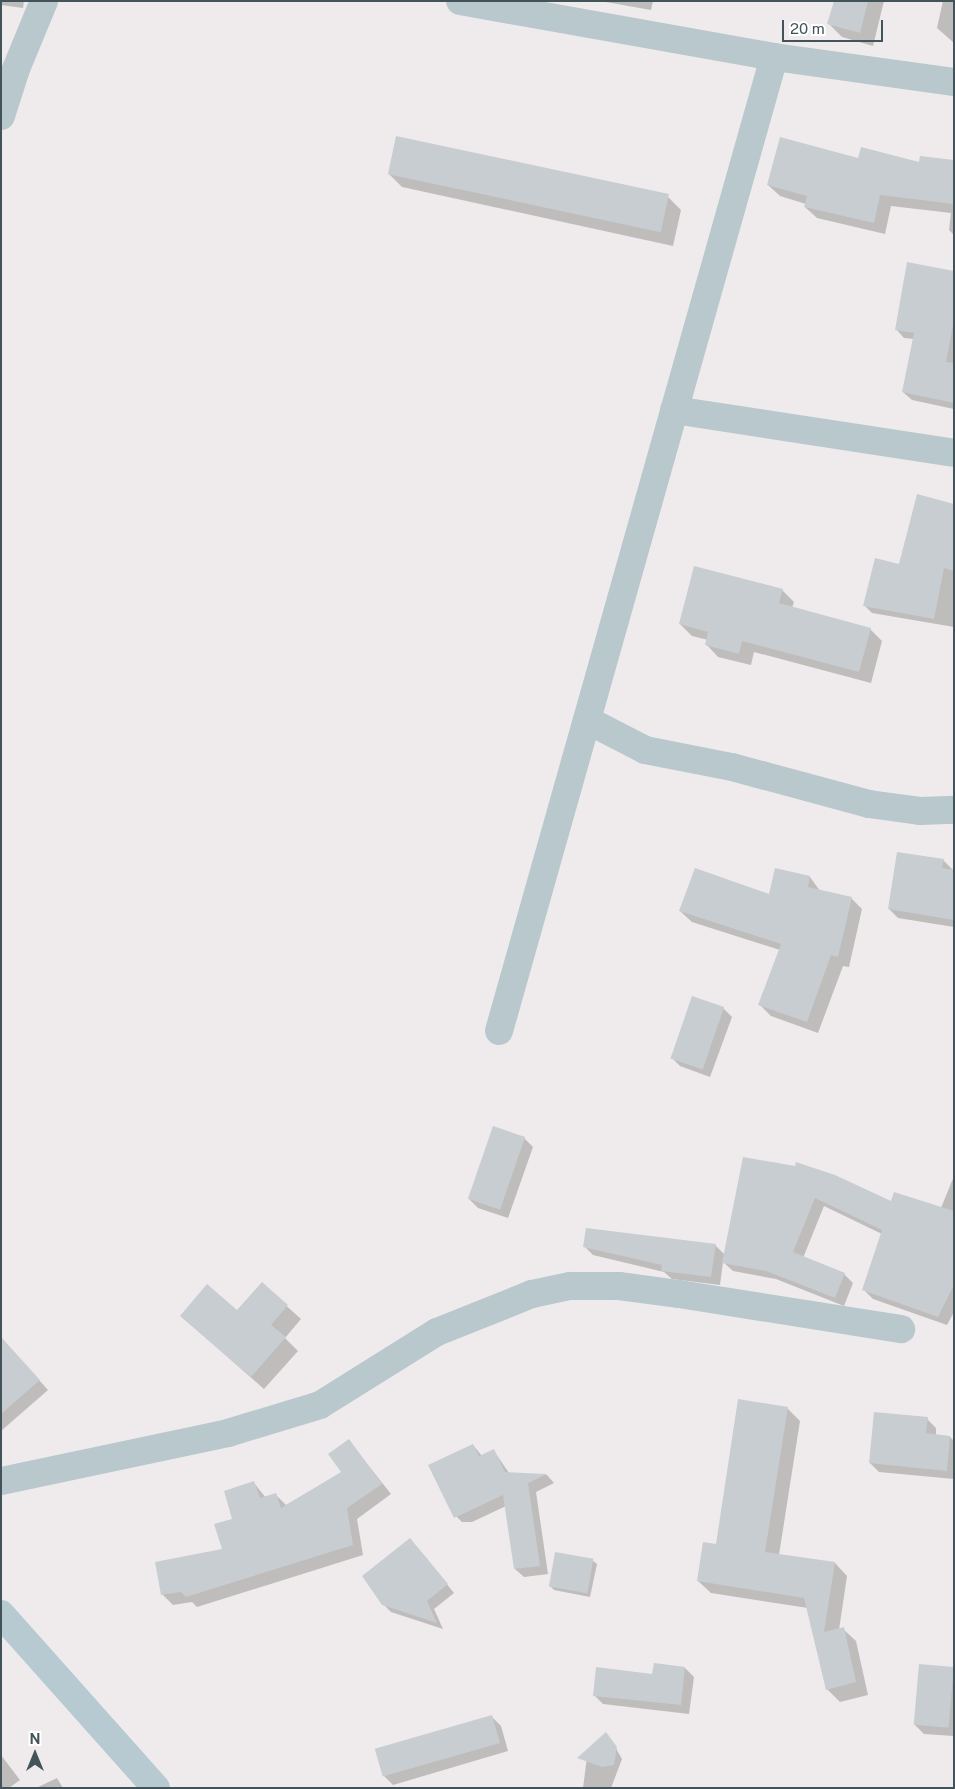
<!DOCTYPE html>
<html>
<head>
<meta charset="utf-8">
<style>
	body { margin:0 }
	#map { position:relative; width:955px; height:1789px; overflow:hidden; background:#efebec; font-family:"Public Sans",sans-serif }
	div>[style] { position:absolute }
	.shadow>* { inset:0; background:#0003 }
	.building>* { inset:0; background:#c7cdd1; transform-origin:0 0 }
	.street>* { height:28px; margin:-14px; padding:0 14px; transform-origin:14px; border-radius:14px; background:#b8c8cd }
	.secondary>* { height:28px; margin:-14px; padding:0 14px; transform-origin:14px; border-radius:14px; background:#b7cad2 }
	span { translate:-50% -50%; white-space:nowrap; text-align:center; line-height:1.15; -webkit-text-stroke:4px #fff; paint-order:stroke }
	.frame { position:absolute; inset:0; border:2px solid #42545a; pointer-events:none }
	.north { position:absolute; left:10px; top:1729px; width:50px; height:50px; -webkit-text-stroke:4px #fff; paint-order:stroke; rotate:0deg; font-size:14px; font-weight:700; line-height:20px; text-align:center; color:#42545a }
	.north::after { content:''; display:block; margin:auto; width:18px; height:22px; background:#42545a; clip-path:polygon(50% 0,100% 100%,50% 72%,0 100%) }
	.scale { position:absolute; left:782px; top:20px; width:101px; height:22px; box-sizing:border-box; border:2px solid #42545a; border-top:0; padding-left:6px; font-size:15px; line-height:18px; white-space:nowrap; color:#42545a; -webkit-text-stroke:4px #fff; paint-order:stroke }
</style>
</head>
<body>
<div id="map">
	<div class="shadow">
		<i style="clip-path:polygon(1px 1px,24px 1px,23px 8px,1px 5px)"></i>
		<i style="clip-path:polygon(600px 1px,653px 1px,651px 10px)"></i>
		<i style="clip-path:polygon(835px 1px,884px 1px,873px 46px,842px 37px,829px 24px)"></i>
		<i style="clip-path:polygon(943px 1px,954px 1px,954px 43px,937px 28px)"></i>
		<i style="clip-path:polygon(397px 138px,668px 197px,681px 210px,673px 246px,402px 187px,389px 174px)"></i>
		<i style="clip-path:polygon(859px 159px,920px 164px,954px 162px,954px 235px,949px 230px,951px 213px,891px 206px,885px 234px,817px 218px,805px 207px,806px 204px,780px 196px,768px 185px)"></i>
		<i style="clip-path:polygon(954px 272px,954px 409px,912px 400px,903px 392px,914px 339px,904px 338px,896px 329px)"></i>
		<i style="clip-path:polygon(954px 505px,954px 627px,872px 613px,864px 605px)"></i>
		<i style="clip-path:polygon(782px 590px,794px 602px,792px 608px,870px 629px,882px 641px,871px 683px,754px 652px,751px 665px,718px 657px,707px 645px,708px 640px,692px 636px,680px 624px)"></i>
		<i style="clip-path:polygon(943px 860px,954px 871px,954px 927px,898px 918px,889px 909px)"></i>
		<i style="clip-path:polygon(810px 877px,820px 891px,851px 898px,862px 909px,849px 967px,843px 966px,818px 1033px,771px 1016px,760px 1005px,780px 950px,692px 922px,680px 911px,770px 896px)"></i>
		<i style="clip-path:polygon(723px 1008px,732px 1017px,710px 1077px,680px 1066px,671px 1057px)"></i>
		<i style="clip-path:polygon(524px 1138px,533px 1147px,508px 1218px,478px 1208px,469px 1199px)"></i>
		<i style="clip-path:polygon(744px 1159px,892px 1203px,941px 1208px,954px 1176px,954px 1312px,947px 1325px,873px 1299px,864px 1290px,882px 1234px,824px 1206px,803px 1258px,844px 1274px,853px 1283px,844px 1306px,776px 1279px,733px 1271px,723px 1262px,720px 1285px,672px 1279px,664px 1272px,593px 1255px,584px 1246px,715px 1245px,725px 1255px)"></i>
		<i style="clip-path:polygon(262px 1284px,301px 1319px,285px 1338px,298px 1351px,264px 1389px,181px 1316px,237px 1312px)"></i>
		<i style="clip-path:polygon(1px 1338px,48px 1390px,1px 1431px)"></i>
		<i style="clip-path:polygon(787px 1408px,800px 1421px,779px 1555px,835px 1563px,847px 1576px,839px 1630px,843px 1629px,856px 1641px,868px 1695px,840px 1702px,827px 1689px,808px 1608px,711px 1593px,698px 1581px)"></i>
		<i style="clip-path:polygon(927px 1419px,936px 1428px,936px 1435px,950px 1437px,954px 1441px,954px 1479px,879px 1472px,870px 1463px)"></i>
		<i style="clip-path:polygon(349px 1441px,391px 1494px,357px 1519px,363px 1555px,197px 1607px,192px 1602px,173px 1605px,162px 1594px,223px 1550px,234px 1520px,254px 1483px,266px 1498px,276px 1495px,286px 1505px,343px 1472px)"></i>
		<i style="clip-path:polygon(473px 1445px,482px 1456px,494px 1451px,509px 1473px,547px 1475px,554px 1483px,536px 1492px,548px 1574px,524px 1577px,515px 1569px,506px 1506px,472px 1522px,462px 1522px,453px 1513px)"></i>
		<i style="clip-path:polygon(417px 1547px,454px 1593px,434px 1609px,443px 1629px,391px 1612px,383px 1604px)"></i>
		<i style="clip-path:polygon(592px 1560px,597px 1564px,590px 1597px,554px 1590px,550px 1586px)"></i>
		<i style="clip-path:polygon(685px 1668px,694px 1677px,689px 1714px,603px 1704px,594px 1695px)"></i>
		<i style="clip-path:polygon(954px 1668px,954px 1736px,924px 1734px,915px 1725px)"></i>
		<i style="clip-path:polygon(492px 1717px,501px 1726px,508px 1751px,393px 1785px,384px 1776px)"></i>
		<i style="clip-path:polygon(610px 1738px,622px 1759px,611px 1788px,583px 1788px,588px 1750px)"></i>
		<i style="clip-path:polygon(1px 1755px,20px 1780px,9px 1788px,1px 1788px)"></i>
		<i style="clip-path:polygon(57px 1778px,63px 1788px,36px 1788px)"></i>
	</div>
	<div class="building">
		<i style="clip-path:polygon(834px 1px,868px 1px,860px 33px,827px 24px)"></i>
		<i style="left:396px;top:136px;width:279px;height:39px;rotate:12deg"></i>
		<i style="clip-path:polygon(780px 137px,858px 158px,861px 147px,919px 162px,920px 156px,954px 160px,954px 204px,880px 195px,874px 223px,804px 207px,807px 196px,767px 185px)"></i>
		<i style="clip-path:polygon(907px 262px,954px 271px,954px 320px,946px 362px,954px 363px,954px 403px,902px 392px,914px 333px,895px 330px)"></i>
		<i style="clip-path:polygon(917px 494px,954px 504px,954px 571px,944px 568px,934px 619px,863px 606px,875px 558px,899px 564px)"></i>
		<i style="clip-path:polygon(694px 566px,783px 589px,779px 603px,871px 628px,859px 672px,742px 641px,739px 654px,705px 645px,708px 632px,679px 624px)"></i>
		<i style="clip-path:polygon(897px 852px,944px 859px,942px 868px,954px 870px,954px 920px,888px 909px)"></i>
		<i style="clip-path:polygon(695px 868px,769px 894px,775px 868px,810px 876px,808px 887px,852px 897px,838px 957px,831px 955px,807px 1022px,758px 1005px,781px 944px,679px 911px)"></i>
		<i style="left:692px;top:996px;width:34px;height:66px;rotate:19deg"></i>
		<i style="left:493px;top:1126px;width:34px;height:77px;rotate:19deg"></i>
		<i style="clip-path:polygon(743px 1157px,795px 1166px,796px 1162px,835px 1175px,891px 1201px,894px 1192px,954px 1211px,954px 1285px,938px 1317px,862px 1290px,882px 1230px,815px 1198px,793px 1252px,845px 1273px,835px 1298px,766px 1271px,722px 1263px)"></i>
		<i style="clip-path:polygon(586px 1228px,716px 1244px,711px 1277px,661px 1271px,662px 1265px,583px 1247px)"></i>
		<i style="clip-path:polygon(262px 1282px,288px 1305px,271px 1325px,286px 1337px,251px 1377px,180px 1316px,207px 1284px,237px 1310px)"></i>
		<i style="clip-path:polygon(1px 1337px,40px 1380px,1px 1414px)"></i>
		<i style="clip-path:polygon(738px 1399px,788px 1407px,765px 1552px,835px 1562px,824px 1632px,844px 1627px,856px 1682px,826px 1690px,804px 1598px,697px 1581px,703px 1542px,716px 1544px)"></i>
		<i style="clip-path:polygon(874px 1412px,928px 1417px,926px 1433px,950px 1436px,947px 1471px,869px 1463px)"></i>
		<i style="clip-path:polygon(349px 1439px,382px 1484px,347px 1508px,353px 1545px,186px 1597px,181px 1592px,161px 1595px,155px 1562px,222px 1549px,214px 1524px,232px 1519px,224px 1491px,254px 1481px,260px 1498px,276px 1493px,281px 1508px,341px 1472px,328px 1454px)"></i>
		<i style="clip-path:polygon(473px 1444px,479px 1456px,494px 1449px,505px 1472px,547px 1474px,528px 1483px,540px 1566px,514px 1569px,503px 1495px,454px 1518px,428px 1465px)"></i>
		<i style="clip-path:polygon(410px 1538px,448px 1584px,427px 1601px,437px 1623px,382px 1605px,362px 1576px)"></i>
		<i style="left:555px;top:1552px;width:39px;height:35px;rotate:10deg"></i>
		<i style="clip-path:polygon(654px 1663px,685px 1667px,681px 1705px,593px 1696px,596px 1667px,652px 1674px)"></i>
		<i style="left:919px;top:1664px;width:35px;height:61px;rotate:5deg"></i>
		<i style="left:492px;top:1715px;width:29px;height:122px;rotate:74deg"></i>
		<i style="clip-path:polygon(606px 1732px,617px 1747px,614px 1765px,602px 1767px,577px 1758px)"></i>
	</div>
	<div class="street">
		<i style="left:460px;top:1px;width:319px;rotate:10.1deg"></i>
		<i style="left:774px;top:57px;width:182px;rotate:7.9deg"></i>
		<i style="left:1px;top:116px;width:49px;rotate:-72.3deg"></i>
		<i style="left:16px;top:69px;width:74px;rotate:-67.6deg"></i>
		<i style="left:674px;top:410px;width:283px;rotate:8.7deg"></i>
		<i style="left:587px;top:720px;width:65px;rotate:27.3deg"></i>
		<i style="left:645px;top:750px;width:89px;rotate:11.1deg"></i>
		<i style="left:732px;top:767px;width:142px;rotate:15.1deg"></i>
		<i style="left:869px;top:804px;width:51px;rotate:7.8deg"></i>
		<i style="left:920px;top:811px;width:34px;rotate:-2deg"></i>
		<i style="left:499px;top:1031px;width:1012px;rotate:-74.23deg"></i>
		<i style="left:1px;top:1481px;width:232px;rotate:-11.9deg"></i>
		<i style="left:228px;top:1433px;width:96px;rotate:-16.9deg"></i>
		<i style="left:320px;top:1405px;width:138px;rotate:-32deg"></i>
		<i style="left:437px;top:1332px;width:102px;rotate:-21.8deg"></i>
		<i style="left:532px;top:1294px;width:39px;rotate:-12deg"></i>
		<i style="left:570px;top:1286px;width:49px"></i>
		<i style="left:619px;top:1286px;width:61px;rotate:7.6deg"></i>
		<i style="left:679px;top:1294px;width:225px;rotate:9deg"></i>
	</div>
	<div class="secondary">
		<i style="left:1px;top:1614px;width:233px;rotate:48.3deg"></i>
	</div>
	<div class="frame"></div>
	<div class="north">N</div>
	<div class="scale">20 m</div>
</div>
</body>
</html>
